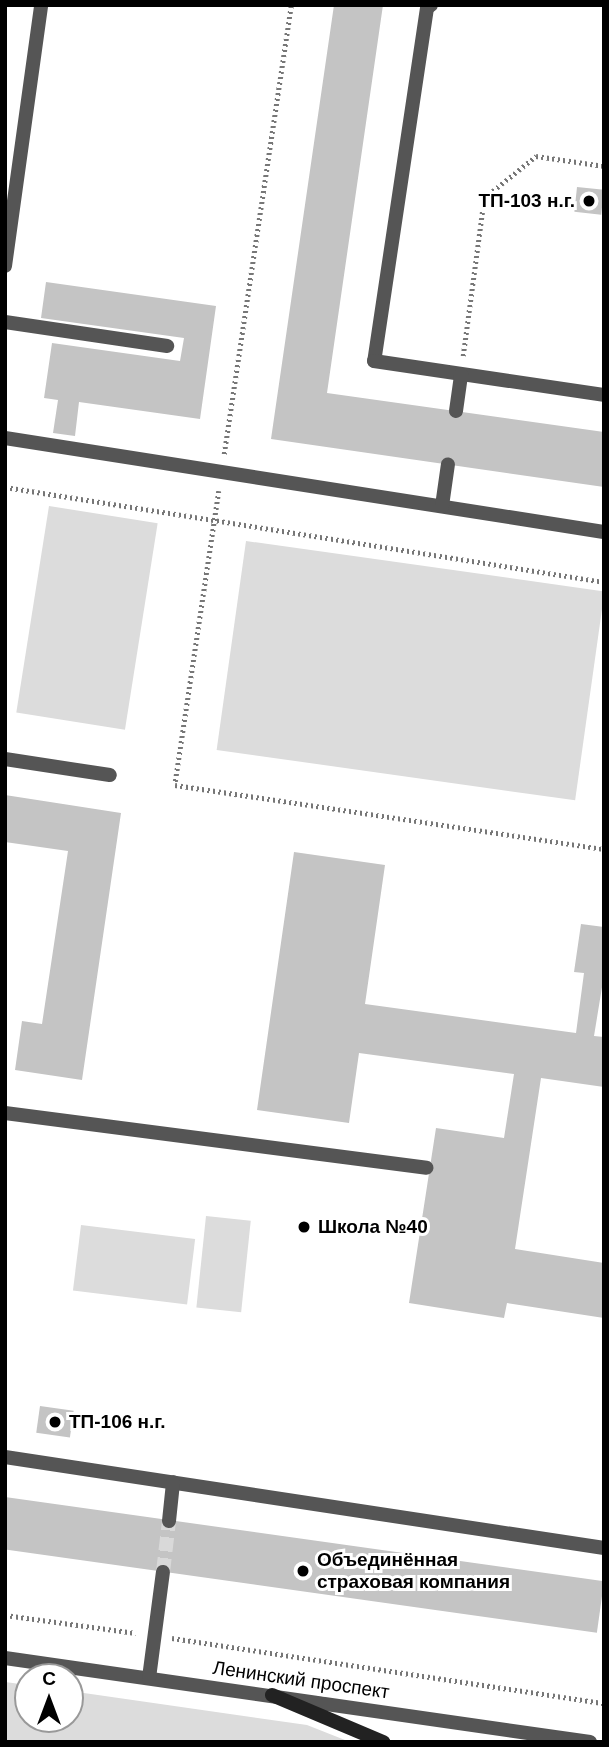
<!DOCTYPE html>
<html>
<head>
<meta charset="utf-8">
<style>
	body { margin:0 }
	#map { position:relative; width:609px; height:1747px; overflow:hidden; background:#fff; font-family:Helvetica,sans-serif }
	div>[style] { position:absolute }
	.green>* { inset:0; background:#dcdcdc; transform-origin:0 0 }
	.building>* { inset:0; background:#c4c4c4; transform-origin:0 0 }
	.minor-tunnel>* { height:14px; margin-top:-7px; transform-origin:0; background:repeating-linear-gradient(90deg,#d9d9d9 0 14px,transparent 0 21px) }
	.path>* { height:4.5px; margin-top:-2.25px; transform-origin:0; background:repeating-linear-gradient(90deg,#777 0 2px,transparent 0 5.5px) }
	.service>* { height:14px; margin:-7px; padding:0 7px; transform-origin:7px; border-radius:7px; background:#555 }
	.minor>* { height:14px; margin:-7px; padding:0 7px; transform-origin:7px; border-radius:7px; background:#555 }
	.secondary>* { height:14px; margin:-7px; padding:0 7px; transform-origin:7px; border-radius:7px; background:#222 }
	.dots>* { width:19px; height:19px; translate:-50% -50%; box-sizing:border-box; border:4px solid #fff; border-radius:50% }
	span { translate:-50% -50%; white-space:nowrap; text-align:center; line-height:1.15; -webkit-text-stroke:6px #fff; paint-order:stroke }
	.poi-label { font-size:19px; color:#000; font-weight:700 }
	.right { translate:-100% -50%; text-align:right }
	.left { translate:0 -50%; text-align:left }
	.street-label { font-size:19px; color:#000 }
	.frame { position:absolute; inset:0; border:7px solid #000; pointer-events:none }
	.north { position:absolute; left:14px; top:1663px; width:70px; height:70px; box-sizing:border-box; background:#fff; border:2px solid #999; border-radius:50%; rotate:0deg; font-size:19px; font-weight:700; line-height:28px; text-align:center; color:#000 }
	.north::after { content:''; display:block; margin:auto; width:24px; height:32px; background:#000; clip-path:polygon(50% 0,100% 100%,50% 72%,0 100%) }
</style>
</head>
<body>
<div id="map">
	<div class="green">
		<i style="left:49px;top:506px;width:110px;height:209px;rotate:9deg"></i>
		<i style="left:246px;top:541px;width:362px;height:211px;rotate:8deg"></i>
		<i style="left:206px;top:1216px;width:45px;height:92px;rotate:6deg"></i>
		<i style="left:81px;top:1225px;width:115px;height:66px;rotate:7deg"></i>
		<i style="clip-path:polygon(5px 1682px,28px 1685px,28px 1719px,70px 1719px,70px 1691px,307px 1725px,350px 1742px,5px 1742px)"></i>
	</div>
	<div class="building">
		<i style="clip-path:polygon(334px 5px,383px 5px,327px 393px,604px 432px,604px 487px,271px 439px)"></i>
		<i style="left:577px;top:187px;width:27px;height:25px;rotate:6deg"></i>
		<i style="clip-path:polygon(46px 282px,216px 306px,200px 419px,79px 402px,75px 436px,53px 433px,58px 400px,44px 398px,52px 343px,180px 361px,184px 338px,41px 318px)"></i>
		<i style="clip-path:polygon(5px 795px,121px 813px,82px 1080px,15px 1070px,22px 1021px,42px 1024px,68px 851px,5px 842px)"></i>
		<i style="clip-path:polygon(294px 852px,385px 865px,365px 1004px,576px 1033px,584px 973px,574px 972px,581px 924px,604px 927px,604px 975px,594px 1036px,604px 1037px,604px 1087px,541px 1078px,515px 1249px,604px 1263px,604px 1318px,507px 1303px,504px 1318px,409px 1303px,436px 1128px,504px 1138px,514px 1074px,359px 1053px,349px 1123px,257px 1110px)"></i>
		<i style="left:40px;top:1406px;width:34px;height:27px;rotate:8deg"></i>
		<i style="left:5px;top:1497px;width:605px;height:52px;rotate:8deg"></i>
	</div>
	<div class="minor-tunnel">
		<i style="left:163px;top:1572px;width:51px;rotate:-83.3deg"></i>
	</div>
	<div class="path">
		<i style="left:463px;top:356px;width:159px;rotate:-82.4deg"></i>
		<i style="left:484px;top:198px;width:67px;rotate:-38.9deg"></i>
		<i style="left:536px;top:156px;width:69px;rotate:8.4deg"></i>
		<i style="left:224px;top:454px;width:454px;rotate:-81.5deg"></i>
		<i style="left:5px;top:487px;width:606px;rotate:9.01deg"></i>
		<i style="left:219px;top:491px;width:297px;rotate:98.5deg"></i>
		<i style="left:175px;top:785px;width:434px;rotate:8.5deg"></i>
		<i style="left:5px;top:1615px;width:132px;rotate:7.8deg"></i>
		<i style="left:172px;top:1638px;width:437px;rotate:8.6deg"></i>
	</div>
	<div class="service">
		<i style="left:431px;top:5px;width:5px;rotate:143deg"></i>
		<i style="left:427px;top:8px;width:357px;rotate:98.5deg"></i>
		<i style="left:374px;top:361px;width:232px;rotate:8.4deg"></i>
		<i style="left:5px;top:266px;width:263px;rotate:-82.1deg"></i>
		<i style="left:5px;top:322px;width:164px;rotate:8.4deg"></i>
		<i style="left:456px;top:411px;width:37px;rotate:-82deg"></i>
		<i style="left:5px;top:438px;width:606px;rotate:8.92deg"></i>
		<i style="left:442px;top:506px;width:42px;rotate:-81.9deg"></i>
	</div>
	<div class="minor">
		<i style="left:5px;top:759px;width:106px;rotate:8.7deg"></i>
		<i style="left:5px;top:1113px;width:425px;rotate:7.4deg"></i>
		<i style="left:5px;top:1457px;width:606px;rotate:8.64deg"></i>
		<i style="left:169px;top:1521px;width:39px;rotate:-84deg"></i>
		<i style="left:5px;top:1658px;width:591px;rotate:8.17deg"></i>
		<i style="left:149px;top:1678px;width:107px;rotate:-82.5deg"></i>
	</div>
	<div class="secondary">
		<i style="left:272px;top:1695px;width:121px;rotate:22.9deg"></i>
	</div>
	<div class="dots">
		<i style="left:589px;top:201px;background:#000"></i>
		<i style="left:304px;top:1227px;background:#000"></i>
		<i style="left:55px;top:1422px;background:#000"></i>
		<i style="left:303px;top:1571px;background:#000"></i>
	</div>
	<div class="poi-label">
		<span class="right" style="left:575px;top:201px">ТП-103 н.г.</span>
		<span class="left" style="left:318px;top:1227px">Школа №40</span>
		<span class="left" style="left:69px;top:1422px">ТП-106 н.г.</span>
		<span class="left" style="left:317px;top:1571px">Объединённая<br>страховая компания</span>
	</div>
	<div class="street-label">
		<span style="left:301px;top:1680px;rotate:8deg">Ленинский проспект</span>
	</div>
	<div class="frame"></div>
	<div class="north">С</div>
</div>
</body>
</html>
